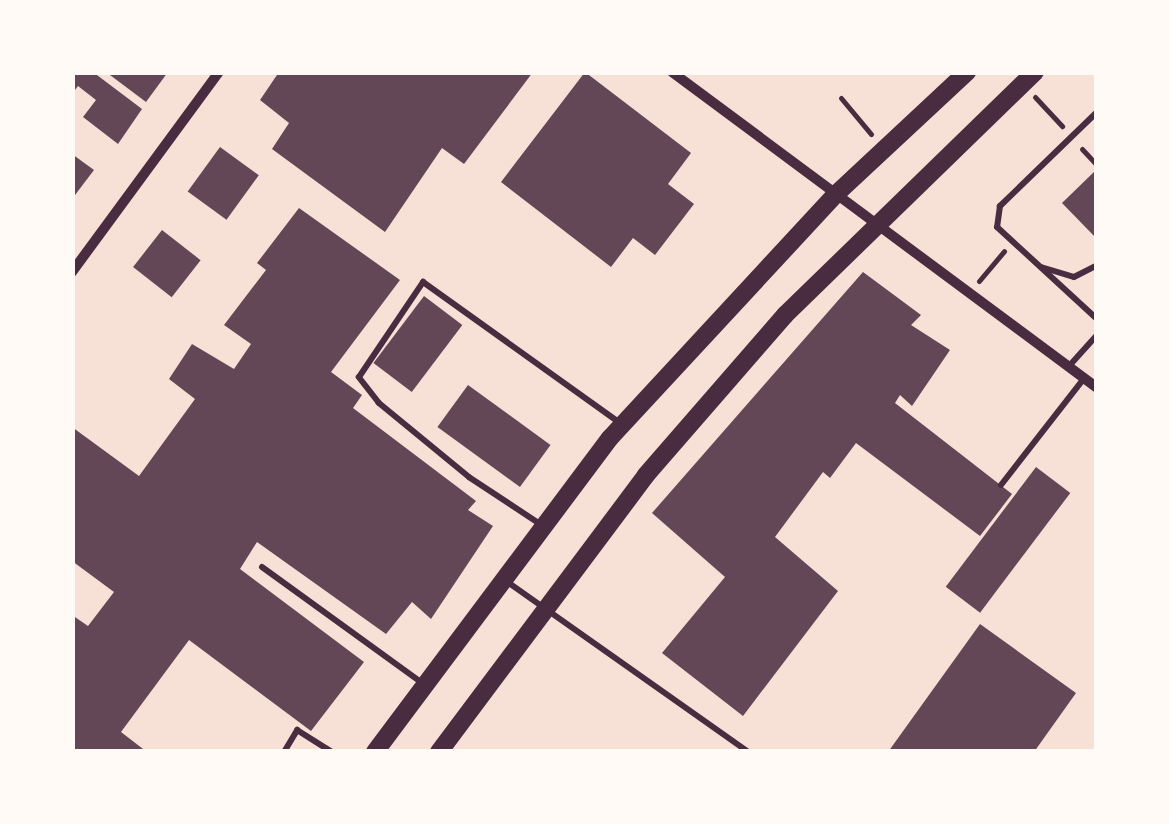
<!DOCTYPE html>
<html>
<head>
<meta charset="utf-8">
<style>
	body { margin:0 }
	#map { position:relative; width:1169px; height:824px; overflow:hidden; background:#f7e1d7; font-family:"PT Sans Narrow",sans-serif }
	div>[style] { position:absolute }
	.building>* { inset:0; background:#644757; transform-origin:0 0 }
	.path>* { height:5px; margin:-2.5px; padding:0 2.5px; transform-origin:2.5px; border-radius:2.5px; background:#4a2c40 }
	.service>* { height:6px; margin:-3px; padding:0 3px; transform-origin:3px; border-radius:3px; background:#4a2c40 }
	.minor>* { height:10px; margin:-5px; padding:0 5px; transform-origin:5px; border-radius:5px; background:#4a2c40 }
	.secondary>* { height:18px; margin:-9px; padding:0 9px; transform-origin:9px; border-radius:9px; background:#4a2c40 }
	span { translate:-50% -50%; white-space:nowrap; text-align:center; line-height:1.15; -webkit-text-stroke:8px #fffaf5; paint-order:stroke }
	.frame { position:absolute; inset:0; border:75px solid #fffaf5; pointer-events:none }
</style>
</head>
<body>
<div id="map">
	<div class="building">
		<i style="clip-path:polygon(72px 72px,93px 72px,142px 109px,118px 144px,83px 117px,96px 100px,78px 86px,72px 94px)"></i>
		<i style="clip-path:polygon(106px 72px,168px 72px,146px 102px)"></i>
		<i style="clip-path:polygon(279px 72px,533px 72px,464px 164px,442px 148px,385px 232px,272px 149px,289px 123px,260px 100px)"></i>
		<i style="clip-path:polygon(585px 72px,691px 153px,668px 184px,694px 204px,655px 255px,633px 238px,611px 267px,501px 182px)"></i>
		<i style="left:220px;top:147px;width:48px;height:55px;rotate:36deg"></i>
		<i style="clip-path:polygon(72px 154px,94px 170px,72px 199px)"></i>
		<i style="clip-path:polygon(1096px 170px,1096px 238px,1062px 203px)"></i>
		<i style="clip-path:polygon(299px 208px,400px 280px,331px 372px,362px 395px,353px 408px,476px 501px,468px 510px,493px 526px,431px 619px,412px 602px,386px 634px,257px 542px,240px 569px,364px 662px,311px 731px,189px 640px,121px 732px,147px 752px,72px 752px,72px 615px,88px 626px,114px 592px,72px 561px,72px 427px,139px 476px,195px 399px,169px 379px,192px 344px,234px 369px,251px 344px,224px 325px,266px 270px,257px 263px)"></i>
		<i style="left:162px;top:230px;width:49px;height:47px;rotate:38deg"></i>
		<i style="clip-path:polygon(863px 272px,921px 315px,911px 325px,950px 350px,912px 406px,900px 395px,895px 403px,1012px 494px,980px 536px,856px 443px,830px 478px,823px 472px,775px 537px,838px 591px,743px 716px,662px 653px,725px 577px,652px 513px)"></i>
		<i style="left:424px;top:296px;width:48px;height:84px;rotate:37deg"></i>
		<i style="left:468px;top:385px;width:102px;height:52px;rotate:36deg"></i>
		<i style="left:1036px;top:467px;width:43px;height:150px;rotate:37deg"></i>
		<i style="clip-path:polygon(980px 624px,1076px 693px,1034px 752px,888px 752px)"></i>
	</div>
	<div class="path">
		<i style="left:1035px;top:97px;width:40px;rotate:47deg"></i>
		<i style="left:841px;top:98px;width:47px;rotate:50.2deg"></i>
		<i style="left:1082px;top:149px;width:21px;rotate:47deg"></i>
		<i style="left:979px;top:281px;width:39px;rotate:-50deg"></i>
	</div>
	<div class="service">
		<i style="left:1096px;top:113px;width:134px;rotate:135.9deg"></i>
		<i style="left:1000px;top:206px;width:21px;rotate:98deg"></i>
		<i style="left:997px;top:227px;width:134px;rotate:42.6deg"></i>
		<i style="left:1041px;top:267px;width:34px;rotate:17deg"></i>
		<i style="left:1074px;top:277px;width:25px;rotate:-27deg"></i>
		<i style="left:1070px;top:365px;width:39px;rotate:-48deg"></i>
		<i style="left:1001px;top:485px;width:137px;rotate:-52.1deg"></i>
		<i style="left:543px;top:526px;width:89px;rotate:-146.5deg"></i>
		<i style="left:469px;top:477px;width:117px;rotate:-140.6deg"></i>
		<i style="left:379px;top:403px;width:33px;rotate:-128deg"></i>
		<i style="left:359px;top:377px;width:115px;rotate:-56deg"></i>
		<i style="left:423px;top:282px;width:244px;rotate:35.6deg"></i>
		<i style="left:262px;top:567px;width:201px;rotate:35.9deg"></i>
		<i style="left:506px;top:581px;width:296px;rotate:35.2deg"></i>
		<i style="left:284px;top:752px;width:26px;rotate:-59deg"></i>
		<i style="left:297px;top:730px;width:41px;rotate:32.2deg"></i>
	</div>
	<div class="minor">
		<i style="left:672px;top:72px;width:528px;rotate:36.61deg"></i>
		<i style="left:72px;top:272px;width:248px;rotate:-53.7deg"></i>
	</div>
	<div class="secondary">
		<i style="left:375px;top:752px;width:392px;rotate:-53.2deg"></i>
		<i style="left:610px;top:438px;width:330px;rotate:-47.2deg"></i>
		<i style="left:834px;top:196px;width:182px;rotate:-43deg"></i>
		<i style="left:439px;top:752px;width:346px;rotate:-53.2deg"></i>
		<i style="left:646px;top:475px;width:212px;rotate:-49deg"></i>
		<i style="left:785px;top:315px;width:349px;rotate:-44.2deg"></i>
	</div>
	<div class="frame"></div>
</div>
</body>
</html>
